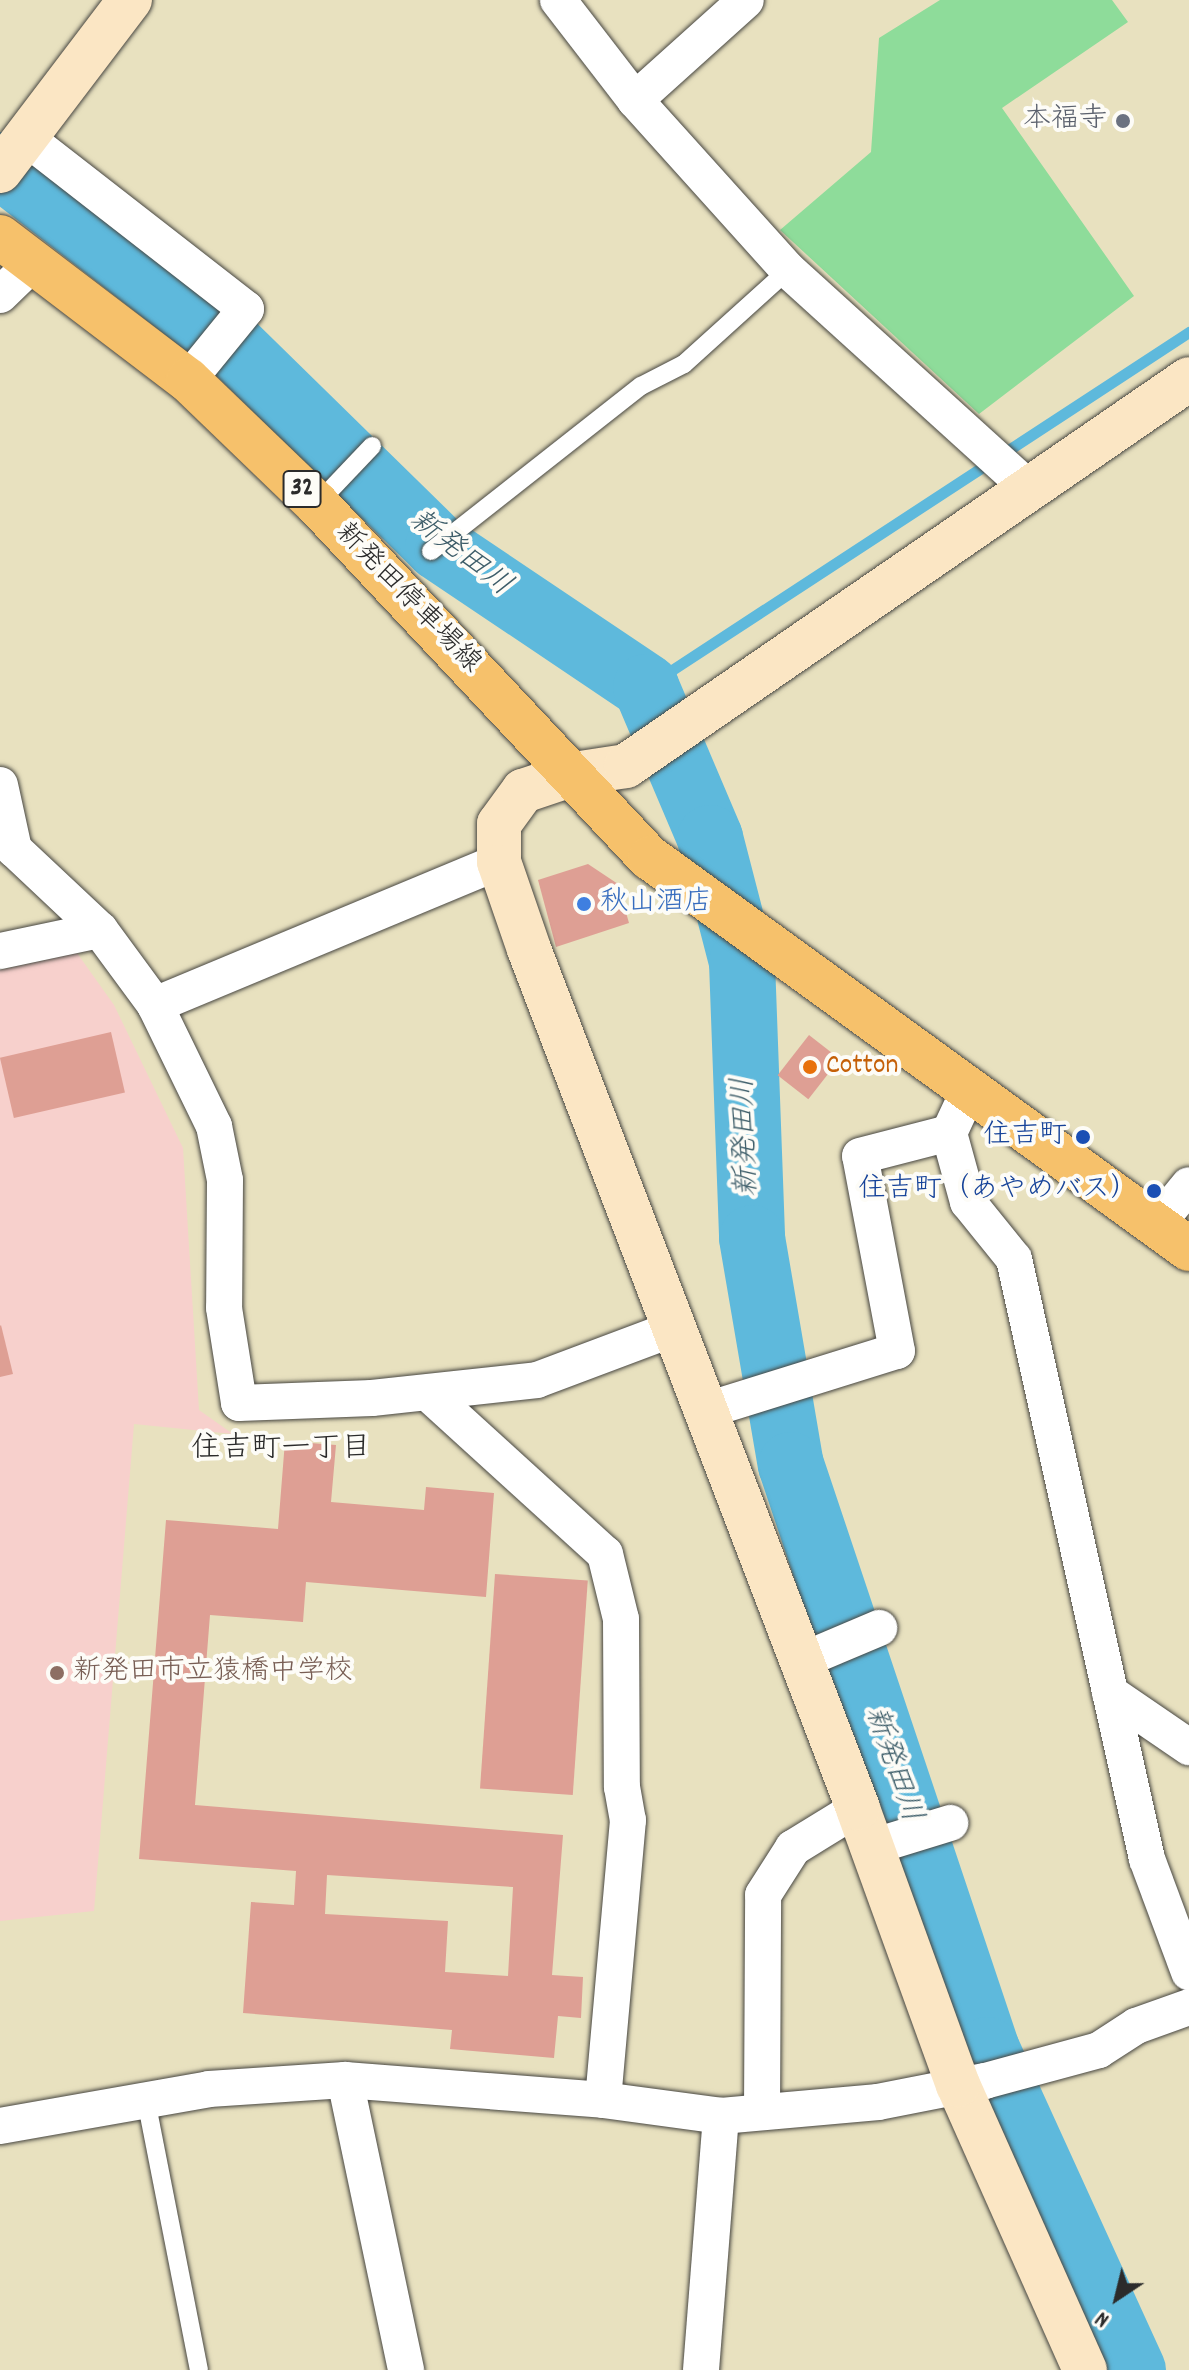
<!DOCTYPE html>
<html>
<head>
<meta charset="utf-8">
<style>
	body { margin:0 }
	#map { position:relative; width:1189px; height:2370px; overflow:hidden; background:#e8e1bf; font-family:Dekko,"Klee One",sans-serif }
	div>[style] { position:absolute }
	.built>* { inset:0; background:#f7d0cc }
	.green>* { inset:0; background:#8edc9a }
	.stream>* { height:11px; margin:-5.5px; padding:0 5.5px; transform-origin:5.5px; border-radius:5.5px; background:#5eb9dc }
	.river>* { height:66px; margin:-33px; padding:0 33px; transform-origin:33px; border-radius:33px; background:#5eb9dc }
	.building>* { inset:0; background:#de9f94; transform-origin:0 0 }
	.roads { filter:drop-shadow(0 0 2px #474641) drop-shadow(0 0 2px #474641) }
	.lane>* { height:18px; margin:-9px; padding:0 9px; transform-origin:9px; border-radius:9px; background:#fff }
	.street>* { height:36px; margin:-18px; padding:0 18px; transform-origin:18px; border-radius:18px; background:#fff }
	.secondary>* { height:44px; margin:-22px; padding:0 22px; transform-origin:22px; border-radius:22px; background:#fbe6c4 }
	.primary>* { height:44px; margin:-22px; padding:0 22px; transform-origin:22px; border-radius:22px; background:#f6c16b }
	.dots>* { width:22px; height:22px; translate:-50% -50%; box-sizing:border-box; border:4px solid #fdfcf7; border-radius:50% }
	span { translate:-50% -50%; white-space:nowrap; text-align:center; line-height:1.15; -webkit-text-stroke:8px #fdfcf7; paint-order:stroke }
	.shield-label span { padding:2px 6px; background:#fdfcf7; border:2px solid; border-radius:6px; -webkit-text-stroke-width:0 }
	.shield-label { font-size:26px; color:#2b2b2b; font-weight:700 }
	.worship-label { font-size:28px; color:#5b616d }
	.right { translate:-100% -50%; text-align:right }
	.street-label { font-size:28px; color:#2b2b2b }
	.shop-label { font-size:28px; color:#366cbe }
	.left { translate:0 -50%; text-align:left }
	.food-label { font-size:28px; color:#c56008 }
	.transit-label { font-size:28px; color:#164399 }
	.education-label { font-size:28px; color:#785e54 }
	.water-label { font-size:30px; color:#3d5d69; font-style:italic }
	.neighbourhood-label { font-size:30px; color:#2b2b2b }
	.north { position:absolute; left:1077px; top:2258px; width:80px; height:80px; -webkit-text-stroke:6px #fdfcf7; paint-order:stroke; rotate:215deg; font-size:22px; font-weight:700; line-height:32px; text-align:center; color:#2b2b2b }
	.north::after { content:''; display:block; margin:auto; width:28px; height:36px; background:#2b2b2b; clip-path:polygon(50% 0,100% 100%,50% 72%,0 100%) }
</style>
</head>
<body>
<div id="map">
	<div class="built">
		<i style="clip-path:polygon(77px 953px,114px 1005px,183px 1148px,199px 1410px,233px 1434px,134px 1424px,94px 1911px,0 1921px,0 970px)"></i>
	</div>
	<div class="green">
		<i style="clip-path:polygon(940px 0,1112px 0,1128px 22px,1002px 108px,1134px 296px,979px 414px,780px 230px,871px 152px,879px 38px)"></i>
	</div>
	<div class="stream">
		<i style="left:646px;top:687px;width:649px;rotate:-33.18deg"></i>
	</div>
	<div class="river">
		<i style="left:0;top:165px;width:294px;rotate:37.8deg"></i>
		<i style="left:232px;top:345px;width:289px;rotate:44.4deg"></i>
		<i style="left:438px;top:547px;width:251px;rotate:33.9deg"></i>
		<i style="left:646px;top:687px;width:164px;rotate:67deg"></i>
		<i style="left:710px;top:838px;width:128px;rotate:75.5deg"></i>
		<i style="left:742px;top:962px;width:276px;rotate:87.9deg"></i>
		<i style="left:752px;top:1238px;width:230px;rotate:80.3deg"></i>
		<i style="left:791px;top:1465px;width:617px;rotate:71.48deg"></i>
		<i style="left:987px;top:2050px;width:352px;rotate:65.5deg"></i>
	</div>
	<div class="building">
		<i style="clip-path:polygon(588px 864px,618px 884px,629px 923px,556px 947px,538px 880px)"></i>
		<i style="left:111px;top:1032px;width:62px;height:114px;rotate:77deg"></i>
		<i style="left:809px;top:1035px;width:39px;height:51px;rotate:38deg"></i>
		<i style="clip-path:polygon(1px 1325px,13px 1374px,0 1377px,0 1326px)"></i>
		<i style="clip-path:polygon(evenodd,285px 1441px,336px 1445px,331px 1502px,424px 1510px,426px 1487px,494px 1493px,486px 1597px,306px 1582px,303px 1622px,210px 1615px,195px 1805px,563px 1835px,552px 1975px,583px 1977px,581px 2018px,558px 2016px,554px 2058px,450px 2049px,452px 2030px,243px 2013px,251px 1902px,294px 1905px,296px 1871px,139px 1859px,166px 1520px,278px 1529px,285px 1441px,327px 1875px,513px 1887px,508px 1976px,445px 1972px,448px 1921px,325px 1914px,327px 1875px)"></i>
		<i style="left:495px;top:1574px;width:93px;height:215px;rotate:4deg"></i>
	</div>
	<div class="roads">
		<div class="lane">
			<i style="left:317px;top:504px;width:80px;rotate:-46.5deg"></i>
			<i style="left:431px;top:551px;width:267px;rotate:-38.2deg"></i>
			<i style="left:641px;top:386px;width:48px;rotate:-27.1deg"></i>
			<i style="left:684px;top:364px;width:140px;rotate:-42.1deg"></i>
			<i style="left:146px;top:2100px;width:275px;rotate:78.9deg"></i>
		</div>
		<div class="street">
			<i style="left:558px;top:0;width:126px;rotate:52.4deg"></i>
			<i style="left:635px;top:100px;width:229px;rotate:48deg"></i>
			<i style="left:788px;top:270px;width:323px;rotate:42.2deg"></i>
			<i style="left:635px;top:100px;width:149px;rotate:-42deg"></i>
			<i style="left:25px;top:137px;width:280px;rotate:37.9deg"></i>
			<i style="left:246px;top:309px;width:92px;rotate:129.2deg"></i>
			<i style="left:0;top:295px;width:47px;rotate:-44.1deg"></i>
			<i style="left:0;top:785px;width:66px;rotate:77.7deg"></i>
			<i style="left:0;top:836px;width:137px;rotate:43.2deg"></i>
			<i style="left:100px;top:930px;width:93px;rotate:53.7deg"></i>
			<i style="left:155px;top:1005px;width:135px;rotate:64deg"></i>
			<i style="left:214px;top:1126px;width:55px;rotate:78.5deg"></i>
			<i style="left:225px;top:1180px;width:128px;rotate:90.4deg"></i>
			<i style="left:224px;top:1308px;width:96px;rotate:81deg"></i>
			<i style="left:239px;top:1403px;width:133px;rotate:-2.2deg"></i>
			<i style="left:372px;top:1398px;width:166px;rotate:-6.2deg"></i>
			<i style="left:537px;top:1380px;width:145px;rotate:-20.6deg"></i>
			<i style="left:0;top:951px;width:102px;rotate:-11.9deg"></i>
			<i style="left:155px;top:1005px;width:373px;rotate:-22.6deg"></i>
			<i style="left:969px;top:1090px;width:47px;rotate:114.9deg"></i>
			<i style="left:949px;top:1133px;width:72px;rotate:74.6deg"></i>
			<i style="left:968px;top:1202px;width:73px;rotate:51.1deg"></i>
			<i style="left:1014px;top:1259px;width:615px;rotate:77.5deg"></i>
			<i style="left:1147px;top:1859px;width:121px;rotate:69.6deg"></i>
			<i style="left:1157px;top:1224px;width:50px;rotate:-50.6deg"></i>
			<i style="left:428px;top:1393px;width:239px;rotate:42.3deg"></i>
			<i style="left:605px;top:1554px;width:67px;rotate:76.2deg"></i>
			<i style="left:621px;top:1619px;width:168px;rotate:89.7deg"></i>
			<i style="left:622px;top:1787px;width:34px;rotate:80deg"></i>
			<i style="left:628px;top:1820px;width:281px;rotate:95.1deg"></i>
			<i style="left:704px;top:1411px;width:202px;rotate:-17.3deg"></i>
			<i style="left:897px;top:1351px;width:198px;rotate:-100.7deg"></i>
			<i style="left:860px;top:1156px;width:92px;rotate:-14.5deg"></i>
			<i style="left:801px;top:1661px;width:85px;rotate:-22.9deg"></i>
			<i style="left:1110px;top:1693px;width:96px;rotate:34.4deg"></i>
			<i style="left:872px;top:1847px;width:82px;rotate:-17.1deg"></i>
			<i style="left:345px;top:2080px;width:296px;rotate:78.1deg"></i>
			<i style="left:762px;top:2112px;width:217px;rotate:-89.7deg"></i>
			<i style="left:763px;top:1895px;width:56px;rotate:-57.4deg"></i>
			<i style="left:793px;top:1848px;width:76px;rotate:-31.6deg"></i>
			<i style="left:0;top:2126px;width:212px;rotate:-10deg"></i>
			<i style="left:209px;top:2089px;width:136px;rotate:-3.8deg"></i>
			<i style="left:345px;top:2080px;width:259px;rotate:4.4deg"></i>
			<i style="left:603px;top:2100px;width:119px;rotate:7.7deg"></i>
			<i style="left:721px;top:2116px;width:158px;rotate:-5.1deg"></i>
			<i style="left:878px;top:2102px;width:109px;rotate:-11.1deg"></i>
			<i style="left:985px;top:2081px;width:118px;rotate:-15.2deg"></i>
			<i style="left:1099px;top:2050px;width:44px;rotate:-33deg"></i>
			<i style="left:1136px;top:2026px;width:56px;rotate:-19.7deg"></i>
			<i style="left:701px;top:2370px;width:255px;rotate:-85.5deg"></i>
		</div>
		<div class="secondary">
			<i style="left:0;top:171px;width:215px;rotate:-52.8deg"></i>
			<i style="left:1085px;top:2370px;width:312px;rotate:-114deg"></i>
			<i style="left:958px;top:2085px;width:294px;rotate:-109.9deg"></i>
			<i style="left:858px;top:1808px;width:920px;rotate:-110.96deg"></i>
			<i style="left:529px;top:949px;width:92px;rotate:-109deg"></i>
			<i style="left:499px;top:862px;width:38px;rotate:-90deg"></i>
			<i style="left:499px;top:824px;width:41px;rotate:-54deg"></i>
			<i style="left:523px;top:791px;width:54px;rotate:-18.4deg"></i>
			<i style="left:574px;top:774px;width:53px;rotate:-8.7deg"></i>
			<i style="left:626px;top:766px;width:683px;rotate:-34.5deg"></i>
		</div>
		<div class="primary">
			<i style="left:0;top:237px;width:236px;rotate:37.3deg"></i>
			<i style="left:188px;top:380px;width:179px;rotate:43.9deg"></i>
			<i style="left:317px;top:504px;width:486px;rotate:46.8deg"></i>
			<i style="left:650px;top:858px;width:666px;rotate:35.96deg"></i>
		</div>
	</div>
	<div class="dots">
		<i style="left:1123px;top:121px;background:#6b7280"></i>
		<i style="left:584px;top:904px;background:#3f7fe0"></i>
		<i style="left:810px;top:1067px;background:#e8710a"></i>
		<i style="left:1083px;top:1137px;background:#1a4fb4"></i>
		<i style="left:1154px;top:1191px;background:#1a4fb4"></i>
		<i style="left:57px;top:1673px;background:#8d6e63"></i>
	</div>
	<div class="shield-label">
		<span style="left:302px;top:489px">32</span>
	</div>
	<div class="worship-label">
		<span class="right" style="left:1107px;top:121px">本福寺</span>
	</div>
	<div class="street-label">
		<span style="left:407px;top:599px;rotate:46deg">新発田停車場線</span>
	</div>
	<div class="shop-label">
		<span class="left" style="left:600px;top:904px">秋山酒店</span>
	</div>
	<div class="food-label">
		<span class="left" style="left:826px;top:1067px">Cotton</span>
	</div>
	<div class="transit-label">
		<span class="right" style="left:1067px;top:1137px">住吉町</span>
		<span class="right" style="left:1138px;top:1191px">住吉町（あやめバス）</span>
	</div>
	<div class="education-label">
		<span class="left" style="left:73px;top:1673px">新発田市立猿橋中学校</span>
	</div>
	<div class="water-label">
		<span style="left:459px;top:555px;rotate:38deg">新発田川</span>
		<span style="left:748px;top:1137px;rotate:-92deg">新発田川</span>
		<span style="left:891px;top:1765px;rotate:71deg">新発田川</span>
	</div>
	<div class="neighbourhood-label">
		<span style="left:281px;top:1451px">住吉町一丁目</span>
	</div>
	<div class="north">N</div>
</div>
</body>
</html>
